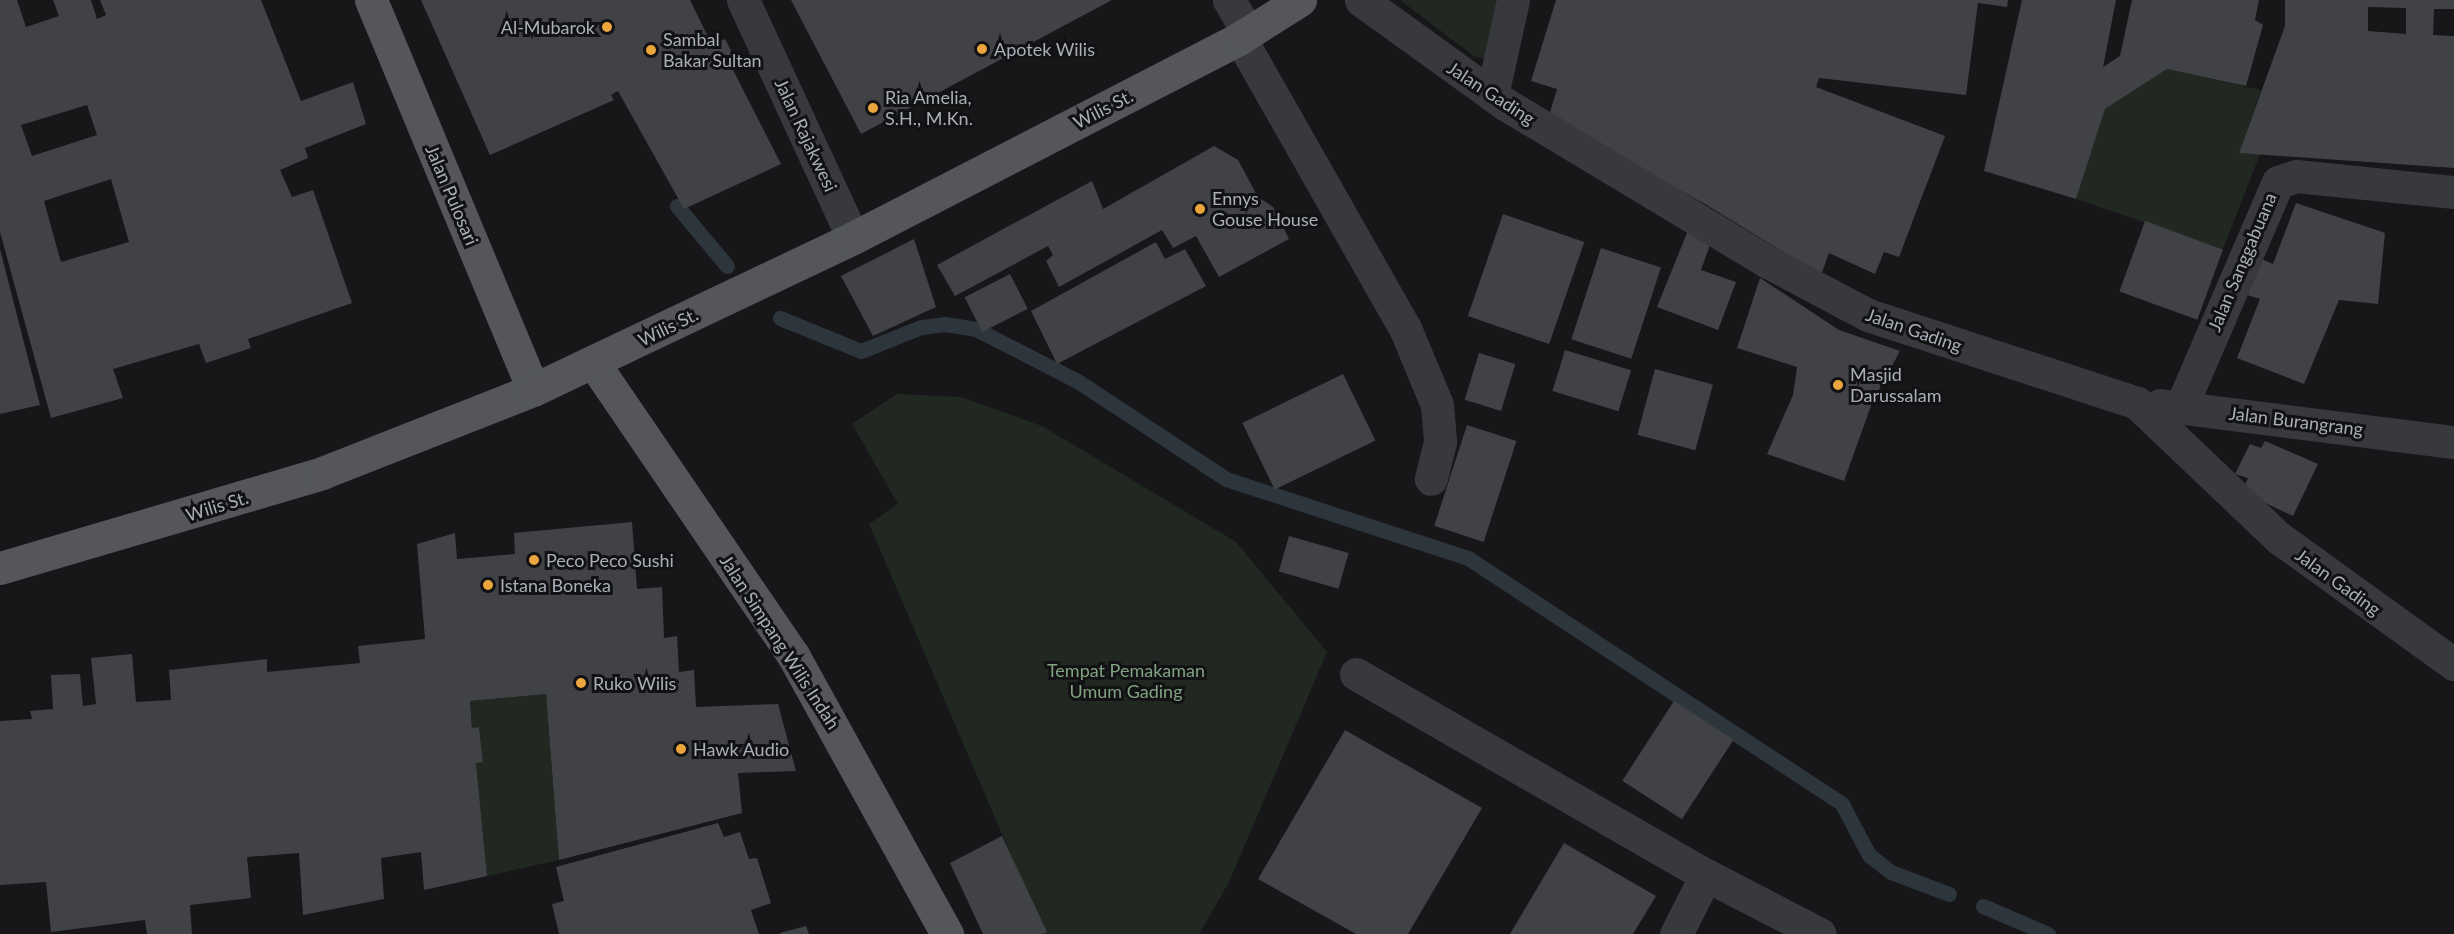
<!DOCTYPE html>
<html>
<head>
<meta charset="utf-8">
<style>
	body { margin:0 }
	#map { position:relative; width:2454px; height:934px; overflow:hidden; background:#171719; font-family:Lato,sans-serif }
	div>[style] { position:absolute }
	.green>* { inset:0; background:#212821 }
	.stream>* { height:15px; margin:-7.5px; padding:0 7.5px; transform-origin:7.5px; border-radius:7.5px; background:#2d363c }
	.building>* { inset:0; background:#414245; transform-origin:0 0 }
	.minor>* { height:33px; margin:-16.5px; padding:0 16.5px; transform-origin:16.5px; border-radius:16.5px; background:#38393d }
	.major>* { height:33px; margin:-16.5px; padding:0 16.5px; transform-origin:16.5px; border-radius:16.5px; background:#54565c }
	.dots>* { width:16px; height:16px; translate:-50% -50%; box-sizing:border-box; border:3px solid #121214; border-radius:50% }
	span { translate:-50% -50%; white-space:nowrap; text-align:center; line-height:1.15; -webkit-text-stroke:6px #121214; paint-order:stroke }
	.poi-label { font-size:18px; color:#a9afb8 }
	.right { translate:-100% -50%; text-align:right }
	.left { translate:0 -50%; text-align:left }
	.street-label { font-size:18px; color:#a9afb8 }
	.park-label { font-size:18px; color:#81a281 }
</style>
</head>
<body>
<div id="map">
	<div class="green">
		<i style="clip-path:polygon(1400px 0,1504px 0,1489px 58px,1475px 57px)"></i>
		<i style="clip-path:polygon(2167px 69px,2261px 90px,2239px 153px,2260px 154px,2223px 249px,2076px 199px,2105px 109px)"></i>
		<i style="clip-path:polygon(897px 394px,961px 397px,1042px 426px,1236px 542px,1327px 652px,1229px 882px,1199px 934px,1045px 934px,869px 524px,898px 504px,852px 424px)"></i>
		<i style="clip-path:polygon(546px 694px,559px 860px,487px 876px,476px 763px,483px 761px,479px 728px,472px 728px,470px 701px)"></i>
	</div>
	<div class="stream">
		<i style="left:677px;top:206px;width:78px;rotate:50.2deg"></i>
		<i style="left:780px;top:318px;width:87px;rotate:22.2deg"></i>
		<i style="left:861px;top:351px;width:65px;rotate:-21.8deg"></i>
		<i style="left:921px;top:327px;width:24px;rotate:-7deg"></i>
		<i style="left:945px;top:324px;width:31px;rotate:9deg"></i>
		<i style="left:976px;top:329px;width:116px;rotate:27.2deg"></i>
		<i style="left:1079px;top:382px;width:176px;rotate:33.4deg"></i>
		<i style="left:1226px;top:479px;width:255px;rotate:18.1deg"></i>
		<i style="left:1468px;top:558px;width:448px;rotate:33.3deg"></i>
		<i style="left:1842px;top:804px;width:58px;rotate:62.1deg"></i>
		<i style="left:1869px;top:855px;width:28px;rotate:38deg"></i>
		<i style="left:1891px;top:872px;width:62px;rotate:20.8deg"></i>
		<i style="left:1983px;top:906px;width:71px;rotate:23.3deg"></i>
	</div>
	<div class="building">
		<i style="clip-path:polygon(evenodd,0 0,17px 0,26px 27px,59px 16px,53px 0,91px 0,97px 19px,106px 15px,100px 0,261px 0,301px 101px,353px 82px,366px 124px,305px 148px,308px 158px,280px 170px,292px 197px,313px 190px,352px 303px,248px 339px,251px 348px,206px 363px,199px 344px,113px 369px,123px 398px,51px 418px,0 232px,0 0,87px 105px,97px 135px,32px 156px,21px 125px,87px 105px,0 0,111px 179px,129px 242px,61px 262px,44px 201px,111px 179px)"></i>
		<i style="clip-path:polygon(421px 0,690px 0,712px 45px,725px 39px,737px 62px,731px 66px,781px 164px,684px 209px,618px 91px,611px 95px,614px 100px,490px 155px)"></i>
		<i style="clip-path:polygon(791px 0,1112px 0,861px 134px)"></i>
		<i style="clip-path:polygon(1556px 0,2008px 0,2007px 7px,1978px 3px,1966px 95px,1819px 78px,1816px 87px,1945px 136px,1899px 257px,1884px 252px,1875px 274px,1829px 253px,1821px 275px,1705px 204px,1548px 119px,1557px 89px,1531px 81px)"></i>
		<i style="clip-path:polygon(2022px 0,2116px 0,2103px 67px,2120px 56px,2132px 0,2259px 0,2255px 20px,2263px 25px,2246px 86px,2167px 69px,2105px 109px,2076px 199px,1984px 171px)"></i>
		<i style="clip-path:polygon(evenodd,2285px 0,2454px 0,2454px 9px,2434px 9px,2433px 35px,2454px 36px,2454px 168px,2239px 153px,2285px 26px,2285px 0,2368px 7px,2406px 8px,2406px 34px,2368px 31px,2368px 7px)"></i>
		<i style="clip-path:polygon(1214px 146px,1238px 160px,1258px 197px,1273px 207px,1289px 239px,1219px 277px,1196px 236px,1173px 248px,1162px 230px,1059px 287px,1046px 261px,1053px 255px,1048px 246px,955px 296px,937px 265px,1092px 181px,1103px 209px)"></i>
		<i style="clip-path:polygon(2296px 203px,2385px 233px,2378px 304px,2339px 300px,2304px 384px,2237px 358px,2260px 299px,2244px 294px,2257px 257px,2273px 264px)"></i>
		<i style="left:1503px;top:214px;width:86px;height:108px;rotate:19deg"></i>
		<i style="left:2145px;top:221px;width:83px;height:75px;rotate:20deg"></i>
		<i style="clip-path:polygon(1689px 228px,1711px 242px,1701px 270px,1736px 282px,1718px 330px,1657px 307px)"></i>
		<i style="clip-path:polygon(914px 239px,936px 307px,873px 336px,841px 276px)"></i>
		<i style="clip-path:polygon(1156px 242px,1165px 259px,1185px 249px,1206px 286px,1057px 364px,1031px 311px)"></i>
		<i style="left:1601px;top:248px;width:63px;height:96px;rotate:18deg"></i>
		<i style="clip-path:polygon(0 249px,40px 405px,0 414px)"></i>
		<i style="left:1010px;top:274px;width:39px;height:51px;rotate:63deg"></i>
		<i style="clip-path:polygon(1760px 278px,1839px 330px,1900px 351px,1872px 403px,1844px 481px,1767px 454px,1793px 395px,1797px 367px,1737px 348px)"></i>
		<i style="left:1565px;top:350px;width:69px;height:43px;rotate:17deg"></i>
		<i style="left:1479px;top:353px;width:38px;height:49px;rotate:17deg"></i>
		<i style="left:1655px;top:369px;width:60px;height:68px;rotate:15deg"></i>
		<i style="left:1343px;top:374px;width:74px;height:112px;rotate:64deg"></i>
		<i style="left:1467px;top:425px;width:52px;height:106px;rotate:18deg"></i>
		<i style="clip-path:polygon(2265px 441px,2318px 464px,2293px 516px,2242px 492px,2248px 478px,2235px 474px,2250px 444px,2261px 448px)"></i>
		<i style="clip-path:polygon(632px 522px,637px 589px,662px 587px,664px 638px,677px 636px,679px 672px,694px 670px,696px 707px,778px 704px,796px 771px,738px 773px,742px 813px,559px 860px,546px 694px,470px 701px,472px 728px,479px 727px,483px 762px,476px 763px,487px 876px,424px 890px,421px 852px,381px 858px,384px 899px,303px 915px,299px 853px,247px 857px,251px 898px,190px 905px,192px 934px,147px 934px,145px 920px,51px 932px,46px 882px,0 885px,0 721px,32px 719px,30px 711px,53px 709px,51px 675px,80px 674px,83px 706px,96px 704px,91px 658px,132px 654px,136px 702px,171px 700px,169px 670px,267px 659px,267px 672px,360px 663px,358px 646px,425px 639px,417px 544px,455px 533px,457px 559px,515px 554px,514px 533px)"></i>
		<i style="left:1289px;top:536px;width:62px;height:37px;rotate:16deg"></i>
		<i style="left:1674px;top:701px;width:71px;height:95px;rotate:33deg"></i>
		<i style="clip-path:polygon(1345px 730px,1482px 808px,1408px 934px,1356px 934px,1258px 879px)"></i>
		<i style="clip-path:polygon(718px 823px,724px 837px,740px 832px,749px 859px,757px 858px,771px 903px,751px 910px,759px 934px,559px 934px,552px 904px,564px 901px,556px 867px)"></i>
		<i style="clip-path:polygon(1002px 836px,1047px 932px,1043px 934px,983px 934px,950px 863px)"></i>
		<i style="clip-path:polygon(1564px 843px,1656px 896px,1633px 934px,1510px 934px)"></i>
		<i style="clip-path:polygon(806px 926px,809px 934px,780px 934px,780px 933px)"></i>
	</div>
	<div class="minor">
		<i style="left:743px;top:0;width:262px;rotate:65.2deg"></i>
		<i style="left:1229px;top:0;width:39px;rotate:60deg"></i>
		<i style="left:1361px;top:0;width:178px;rotate:35.8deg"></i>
		<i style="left:1505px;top:104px;width:305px;rotate:31deg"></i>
		<i style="left:1766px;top:261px;width:115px;rotate:27.9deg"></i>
		<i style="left:1868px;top:315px;width:283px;rotate:18.1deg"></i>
		<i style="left:2137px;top:403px;width:196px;rotate:43.6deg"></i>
		<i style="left:2279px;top:538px;width:216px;rotate:35.8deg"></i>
		<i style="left:1240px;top:38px;width:334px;rotate:60.4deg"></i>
		<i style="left:1405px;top:328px;width:83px;rotate:67.4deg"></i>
		<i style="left:1437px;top:405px;width:37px;rotate:85deg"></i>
		<i style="left:1440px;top:442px;width:38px;rotate:104deg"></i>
		<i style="left:1492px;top:95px;width:97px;rotate:-77.5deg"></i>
		<i style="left:2160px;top:405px;width:296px;rotate:7.2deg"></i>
		<i style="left:2181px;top:407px;width:245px;rotate:-66.7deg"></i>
		<i style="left:2278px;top:182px;width:19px;rotate:-18deg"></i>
		<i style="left:2296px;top:176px;width:159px;rotate:5.8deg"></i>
		<i style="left:1356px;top:674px;width:404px;rotate:29.9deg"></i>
		<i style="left:1706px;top:875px;width:128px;rotate:27.4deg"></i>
		<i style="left:1676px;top:934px;width:66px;rotate:-63deg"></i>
	</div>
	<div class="major">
		<i style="left:371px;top:0;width:422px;rotate:67.4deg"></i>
		<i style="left:593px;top:362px;width:355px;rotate:55.7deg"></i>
		<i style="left:793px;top:655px;width:319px;rotate:61.1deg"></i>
		<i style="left:0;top:568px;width:336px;rotate:-16.4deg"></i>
		<i style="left:322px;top:473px;width:227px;rotate:-21.5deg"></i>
		<i style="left:533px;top:390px;width:354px;rotate:-25.4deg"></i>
		<i style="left:853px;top:238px;width:436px;rotate:-27.3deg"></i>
		<i style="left:1240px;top:38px;width:71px;rotate:-32.3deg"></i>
	</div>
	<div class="dots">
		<i style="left:607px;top:27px;background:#eba53d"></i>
		<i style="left:982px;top:49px;background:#eba53d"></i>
		<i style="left:651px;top:50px;background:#eba53d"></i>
		<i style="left:873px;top:108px;background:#eba53d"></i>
		<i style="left:1200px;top:209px;background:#eba53d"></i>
		<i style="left:1838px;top:385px;background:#eba53d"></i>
		<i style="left:534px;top:560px;background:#eba53d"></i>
		<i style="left:488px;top:585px;background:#eba53d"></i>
		<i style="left:581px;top:683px;background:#eba53d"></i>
		<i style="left:681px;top:749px;background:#eba53d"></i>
	</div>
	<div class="poi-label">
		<span class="right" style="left:595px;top:27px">Al-Mubarok</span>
		<span class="left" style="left:663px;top:50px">Sambal<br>Bakar Sultan</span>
		<span class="left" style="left:994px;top:49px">Apotek Wilis</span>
		<span class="left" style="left:885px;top:108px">Ria Amelia,<br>S.H., M.Kn.</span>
		<span class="left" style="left:1212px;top:209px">Ennys<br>Gouse House</span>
		<span class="left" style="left:1850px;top:385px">Masjid<br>Darussalam</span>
		<span class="left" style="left:546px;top:560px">Peco Peco Sushi</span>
		<span class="left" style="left:500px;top:585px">Istana Boneka</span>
		<span class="left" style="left:593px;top:683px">Ruko Wilis</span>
		<span class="left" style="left:693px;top:749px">Hawk Audio</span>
	</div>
	<div class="street-label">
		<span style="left:1491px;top:93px;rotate:33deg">Jalan Gading</span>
		<span style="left:1103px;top:109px;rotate:-27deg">Wilis St.</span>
		<span style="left:806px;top:135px;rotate:65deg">Jalan Rajakwesi</span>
		<span style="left:452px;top:195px;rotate:67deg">Jalan Pulosari</span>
		<span style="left:2242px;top:262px;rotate:-67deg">Jalan Sanggabuana</span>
		<span style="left:668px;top:327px;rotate:-26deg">Wilis St.</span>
		<span style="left:1914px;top:330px;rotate:19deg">Jalan Gading</span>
		<span style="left:2296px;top:421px;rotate:7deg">Jalan Burangrang</span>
		<span style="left:217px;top:506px;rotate:-17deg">Wilis St.</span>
		<span style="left:2338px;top:582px;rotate:36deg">Jalan Gading</span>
		<span style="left:780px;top:642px;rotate:57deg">Jalan Simpang Wilis Indah</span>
	</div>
	<div class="park-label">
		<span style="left:1126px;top:681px">Tempat Pemakaman<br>Umum Gading</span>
	</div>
</div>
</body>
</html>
